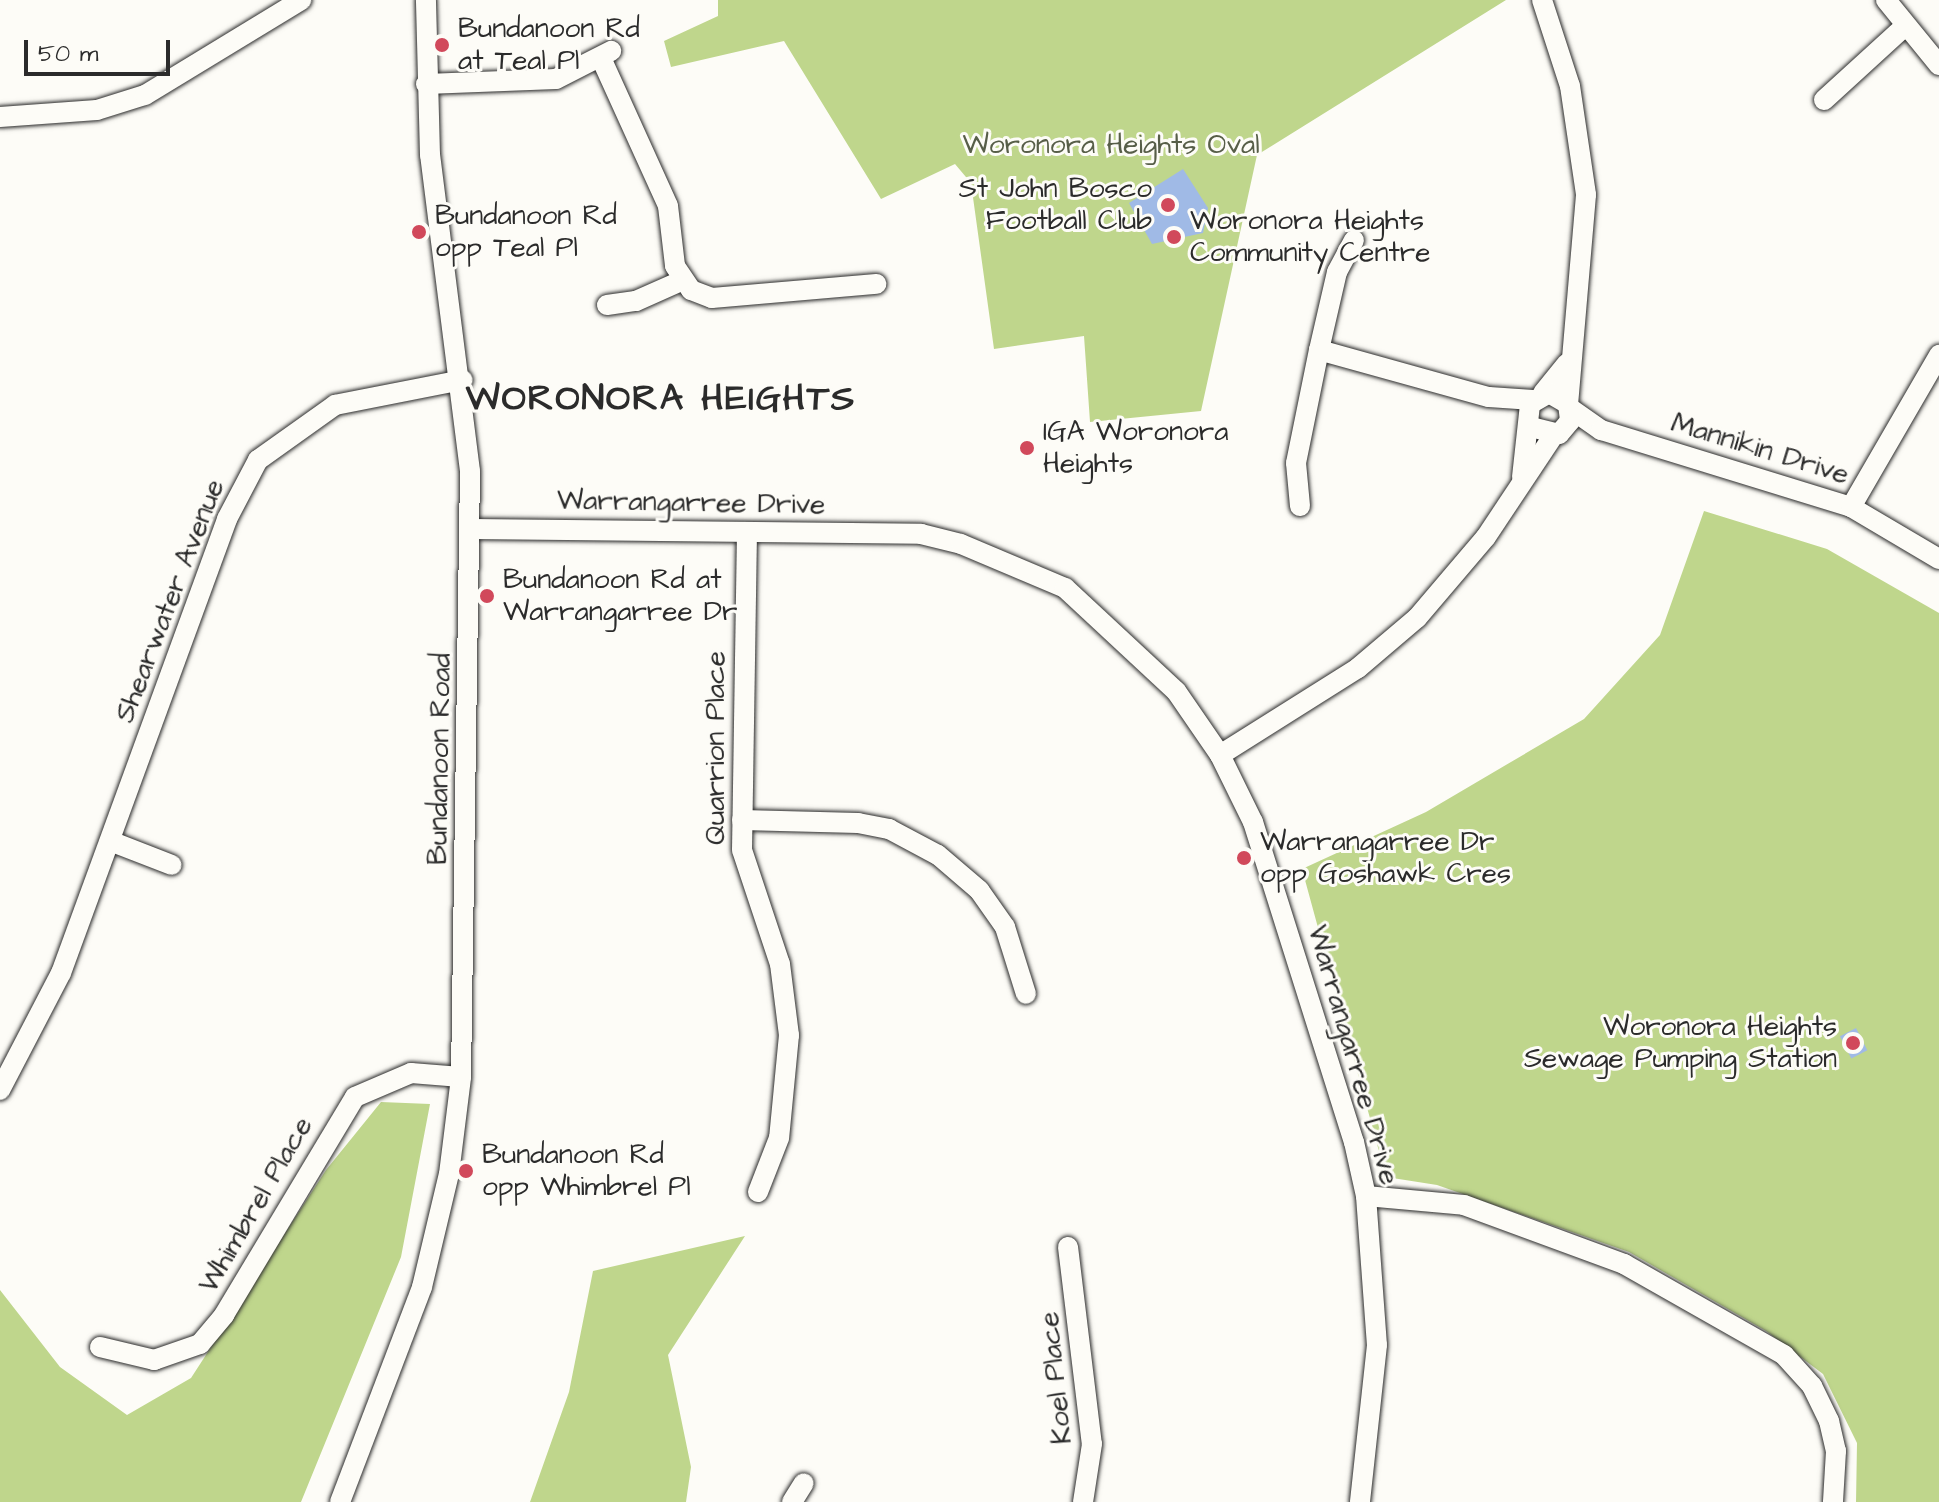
<!DOCTYPE html>
<html>
<head>
<meta charset="utf-8">
<style>
	body { margin:0 }
	#map { position:relative; width:1939px; height:1502px; overflow:hidden; background:#fdfcf7; font-family:"Architects Daughter",sans-serif }
	div>[style] { position:absolute }
	.green>* { inset:0; background:#bfd68c }
	.building>* { inset:0; background:#a0bae6; transform-origin:0 0 }
	.roads { filter:drop-shadow(0 0 2px #2b2b2b) drop-shadow(0 0 2px #2b2b2b) }
	.minor>* { height:20px; margin:-10px; padding:0 10px; transform-origin:10px; border-radius:10px; background:#fdfcf7 }
	.dots>* { width:22px; height:22px; translate:-50% -50%; box-sizing:border-box; border:4px solid #fdfcf7; border-radius:50% }
	span { translate:-50% -50%; white-space:nowrap; text-align:center; line-height:1.15; -webkit-text-stroke:6px #fdfcf7; paint-order:stroke }
	.poi-label { font-size:28px; color:#2b2b2b }
	.left { translate:0 -50%; text-align:left }
	.right { translate:-100% -50%; text-align:right }
	.park-label { font-size:28px; color:#575e48 }
	.street-label { font-size:28px; color:#2b2b2b }
	.district-label { font-size:36px; color:#2b2b2b; font-weight:700; letter-spacing:2px }
	.scale { position:absolute; left:24px; top:40px; width:146px; height:36px; box-sizing:border-box; border:4px solid #2b2b2b; border-top:0; padding-left:10px; font-size:24px; line-height:28px; white-space:nowrap; color:#2b2b2b; -webkit-text-stroke:6px #fdfcf7; paint-order:stroke }
</style>
</head>
<body>
<div id="map">
	<div class="green">
		<i style="clip-path:polygon(718px 0,1506px 0,1257px 155px,1201px 411px,1090px 422px,1084px 336px,994px 349px,971px 183px,955px 164px,881px 199px,784px 41px,671px 67px,664px 41px,718px 16px)"></i>
		<i style="clip-path:polygon(1704px 511px,1827px 549px,1939px 613px,1939px 1502px,1856px 1502px,1857px 1443px,1823px 1374px,1766px 1331px,1629px 1252px,1437px 1185px,1386px 1177px,1302px 869px,1426px 812px,1584px 719px,1660px 635px)"></i>
		<i style="clip-path:polygon(381px 1102px,430px 1104px,401px 1257px,301px 1502px,0 1502px,0 1290px,60px 1367px,127px 1415px,191px 1378px,326px 1170px)"></i>
		<i style="clip-path:polygon(745px 1236px,668px 1355px,691px 1467px,686px 1502px,530px 1502px,569px 1392px,593px 1271px)"></i>
	</div>
	<div class="building">
		<i style="clip-path:polygon(1183px 169px,1208px 208px,1203px 233px,1152px 244px,1129px 203px)"></i>
		<i style="left:1856px;top:1028px;width:25px;height:18px;rotate:63deg"></i>
	</div>
	<div class="roads">
		<div class="minor">
			<i style="left:1542px;top:0;width:90px;rotate:72deg"></i>
			<i style="left:1570px;top:86px;width:110px;rotate:81.6deg"></i>
			<i style="left:1586px;top:195px;width:210px;rotate:94.9deg"></i>
			<i style="left:1886px;top:0;width:84px;rotate:50.8deg"></i>
			<i style="left:601px;top:58px;width:162px;rotate:65.6deg"></i>
			<i style="left:668px;top:206px;width:60px;rotate:83.3deg"></i>
			<i style="left:675px;top:266px;width:29px;rotate:56deg"></i>
			<i style="left:691px;top:290px;width:22px;rotate:21deg"></i>
			<i style="left:712px;top:298px;width:165px;rotate:-4.9deg"></i>
			<i style="left:426px;top:84px;width:130px;rotate:-2.2deg"></i>
			<i style="left:556px;top:79px;width:62px;rotate:-27deg"></i>
			<i style="left:1824px;top:100px;width:110px;rotate:-42.4deg"></i>
			<i style="left:0;top:117px;width:97px;rotate:-4.1deg"></i>
			<i style="left:97px;top:110px;width:50px;rotate:-17.4deg"></i>
			<i style="left:145px;top:95px;width:183px;rotate:-31.3deg"></i>
			<i style="left:607px;top:305px;width:29px;rotate:-8deg"></i>
			<i style="left:636px;top:301px;width:49px;rotate:-24deg"></i>
			<i style="left:1319px;top:350px;width:176px;rotate:15.5deg"></i>
			<i style="left:1489px;top:397px;width:44px;rotate:3.9deg"></i>
			<i style="left:1543px;top:393px;width:38px;rotate:-51deg"></i>
			<i style="left:1571px;top:409px;width:37px;rotate:35deg"></i>
			<i style="left:1601px;top:430px;width:262px;rotate:17.1deg"></i>
			<i style="left:1851px;top:507px;width:102px;rotate:30.6deg"></i>
			<i style="left:1522px;top:477px;width:73px;rotate:-83.7deg"></i>
			<i style="left:1530px;top:404px;width:22px;rotate:-30deg"></i>
			<i style="left:1549px;top:393px;width:22px;rotate:30deg"></i>
			<i style="left:1568px;top:404px;width:17px;rotate:83deg"></i>
			<i style="left:1570px;top:421px;width:17px;rotate:130deg"></i>
			<i style="left:1559px;top:434px;width:29px;rotate:-166deg"></i>
			<i style="left:1300px;top:506px;width:43px;rotate:-95.3deg"></i>
			<i style="left:1296px;top:463px;width:115px;rotate:-78.5deg"></i>
			<i style="left:1319px;top:350px;width:80px;rotate:-77deg"></i>
			<i style="left:1337px;top:272px;width:36px;rotate:-62deg"></i>
			<i style="left:1851px;top:507px;width:176px;rotate:-59.9deg"></i>
			<i style="left:472px;top:529px;width:449px;rotate:0.6deg"></i>
			<i style="left:921px;top:534px;width:41px;rotate:14deg"></i>
			<i style="left:961px;top:544px;width:113px;rotate:22.9deg"></i>
			<i style="left:1065px;top:588px;width:151px;rotate:42.9deg"></i>
			<i style="left:1176px;top:691px;width:78px;rotate:55.5deg"></i>
			<i style="left:1220px;top:755px;width:75px;rotate:63.8deg"></i>
			<i style="left:1253px;top:822px;width:336px;rotate:72.5deg"></i>
			<i style="left:1354px;top:1142px;width:55px;rotate:77.5deg"></i>
			<i style="left:1366px;top:1196px;width:149px;rotate:85.8deg"></i>
			<i style="left:1377px;top:1345px;width:158px;rotate:96.2deg"></i>
			<i style="left:747px;top:532px;width:318px;rotate:90.9deg"></i>
			<i style="left:742px;top:850px;width:120px;rotate:71.6deg"></i>
			<i style="left:780px;top:964px;width:72px;rotate:82.8deg"></i>
			<i style="left:789px;top:1035px;width:103px;rotate:95.5deg"></i>
			<i style="left:779px;top:1138px;width:58px;rotate:111.3deg"></i>
			<i style="left:1220px;top:755px;width:163px;rotate:-32.2deg"></i>
			<i style="left:1358px;top:668px;width:77px;rotate:-40.3deg"></i>
			<i style="left:1417px;top:618px;width:106px;rotate:-49.6deg"></i>
			<i style="left:1486px;top:537px;width:121px;rotate:-56.4deg"></i>
			<i style="left:742px;top:820px;width:116px;rotate:1.5deg"></i>
			<i style="left:858px;top:823px;width:32px;rotate:11deg"></i>
			<i style="left:889px;top:829px;width:55px;rotate:28deg"></i>
			<i style="left:938px;top:855px;width:54px;rotate:40.5deg"></i>
			<i style="left:979px;top:890px;width:45px;rotate:54.9deg"></i>
			<i style="left:1005px;top:927px;width:70px;rotate:72.6deg"></i>
			<i style="left:110px;top:841px;width:66px;rotate:21.2deg"></i>
			<i style="left:0;top:1090px;width:132px;rotate:-62.5deg"></i>
			<i style="left:61px;top:973px;width:483px;rotate:-69.9deg"></i>
			<i style="left:227px;top:519px;width:67px;rotate:-62.3deg"></i>
			<i style="left:258px;top:460px;width:95px;rotate:-35.5deg"></i>
			<i style="left:335px;top:405px;width:130px;rotate:-11.1deg"></i>
			<i style="left:1366px;top:1196px;width:98px;rotate:5.2deg"></i>
			<i style="left:1464px;top:1205px;width:171px;rotate:20.2deg"></i>
			<i style="left:1624px;top:1264px;width:184px;rotate:29.6deg"></i>
			<i style="left:1784px;top:1355px;width:42px;rotate:47.9deg"></i>
			<i style="left:1812px;top:1386px;width:39px;rotate:64deg"></i>
			<i style="left:1829px;top:1421px;width:31px;rotate:77deg"></i>
			<i style="left:1836px;top:1451px;width:51px;rotate:93.4deg"></i>
			<i style="left:1068px;top:1247px;width:198px;rotate:83.1deg"></i>
			<i style="left:1092px;top:1444px;width:59px;rotate:98.8deg"></i>
			<i style="left:100px;top:1347px;width:56px;rotate:13.5deg"></i>
			<i style="left:154px;top:1360px;width:49px;rotate:-19.2deg"></i>
			<i style="left:200px;top:1344px;width:38px;rotate:-50deg"></i>
			<i style="left:224px;top:1315px;width:254px;rotate:-59deg"></i>
			<i style="left:355px;top:1097px;width:61px;rotate:-23.2deg"></i>
			<i style="left:411px;top:1073px;width:50px;rotate:4.6deg"></i>
			<i style="left:340px;top:1502px;width:230px;rotate:-69.1deg"></i>
			<i style="left:422px;top:1287px;width:116px;rotate:-76.6deg"></i>
			<i style="left:449px;top:1174px;width:98px;rotate:-82.9deg"></i>
			<i style="left:461px;top:1077px;width:606px;rotate:-89.15deg"></i>
			<i style="left:470px;top:471px;width:319px;rotate:-97.2deg"></i>
			<i style="left:430px;top:155px;width:155px;rotate:-91.5deg"></i>
			<i style="left:792px;top:1502px;width:22px;rotate:-58deg"></i>
		</div>
	</div>
	<div class="dots">
		<i style="left:442px;top:45px;background:#d1495b"></i>
		<i style="left:1168px;top:205px;background:#d1495b"></i>
		<i style="left:419px;top:232px;background:#d1495b"></i>
		<i style="left:1174px;top:237px;background:#d1495b"></i>
		<i style="left:1027px;top:448px;background:#d1495b"></i>
		<i style="left:487px;top:596px;background:#d1495b"></i>
		<i style="left:1244px;top:858px;background:#d1495b"></i>
		<i style="left:1853px;top:1043px;background:#d1495b"></i>
		<i style="left:466px;top:1171px;background:#d1495b"></i>
	</div>
	<div class="poi-label">
		<span class="left" style="left:458px;top:45px">Bundanoon Rd<br>at Teal Pl</span>
		<span class="right" style="left:1152px;top:205px">St John Bosco<br>Football Club</span>
		<span class="left" style="left:435px;top:232px">Bundanoon Rd<br>opp Teal Pl</span>
		<span class="left" style="left:1190px;top:237px">Woronora Heights<br>Community Centre</span>
		<span class="left" style="left:1043px;top:448px">IGA Woronora<br>Heights</span>
		<span class="left" style="left:503px;top:596px">Bundanoon Rd at<br>Warrangarree Dr</span>
		<span class="left" style="left:1260px;top:858px">Warrangarree Dr<br>opp Goshawk Cres</span>
		<span class="right" style="left:1837px;top:1043px">Woronora Heights<br>Sewage Pumping Station</span>
		<span class="left" style="left:482px;top:1171px">Bundanoon Rd<br>opp Whimbrel Pl</span>
	</div>
	<div class="park-label">
		<span style="left:1111px;top:145px">Woronora Heights Oval</span>
	</div>
	<div class="street-label">
		<span style="left:1760px;top:449px;rotate:17deg">Mannikin Drive</span>
		<span style="left:691px;top:503px;rotate:1deg">Warrangarree Drive</span>
		<span style="left:170px;top:601px;rotate:-69deg">Shearwater Avenue</span>
		<span style="left:716px;top:748px;rotate:-90deg">Quarrion Place</span>
		<span style="left:440px;top:759px;rotate:-89deg">Bundanoon Road</span>
		<span style="left:1353px;top:1055px;rotate:74deg">Warrangarree Drive</span>
		<span style="left:256px;top:1205px;rotate:-60deg">Whimbrel Place</span>
		<span style="left:1056px;top:1378px;rotate:-96deg">Koel Place</span>
	</div>
	<div class="district-label">
		<span style="left:661px;top:399px">WORONORA HEIGHTS</span>
	</div>
	<div class="scale">50 m</div>
</div>
</body>
</html>
